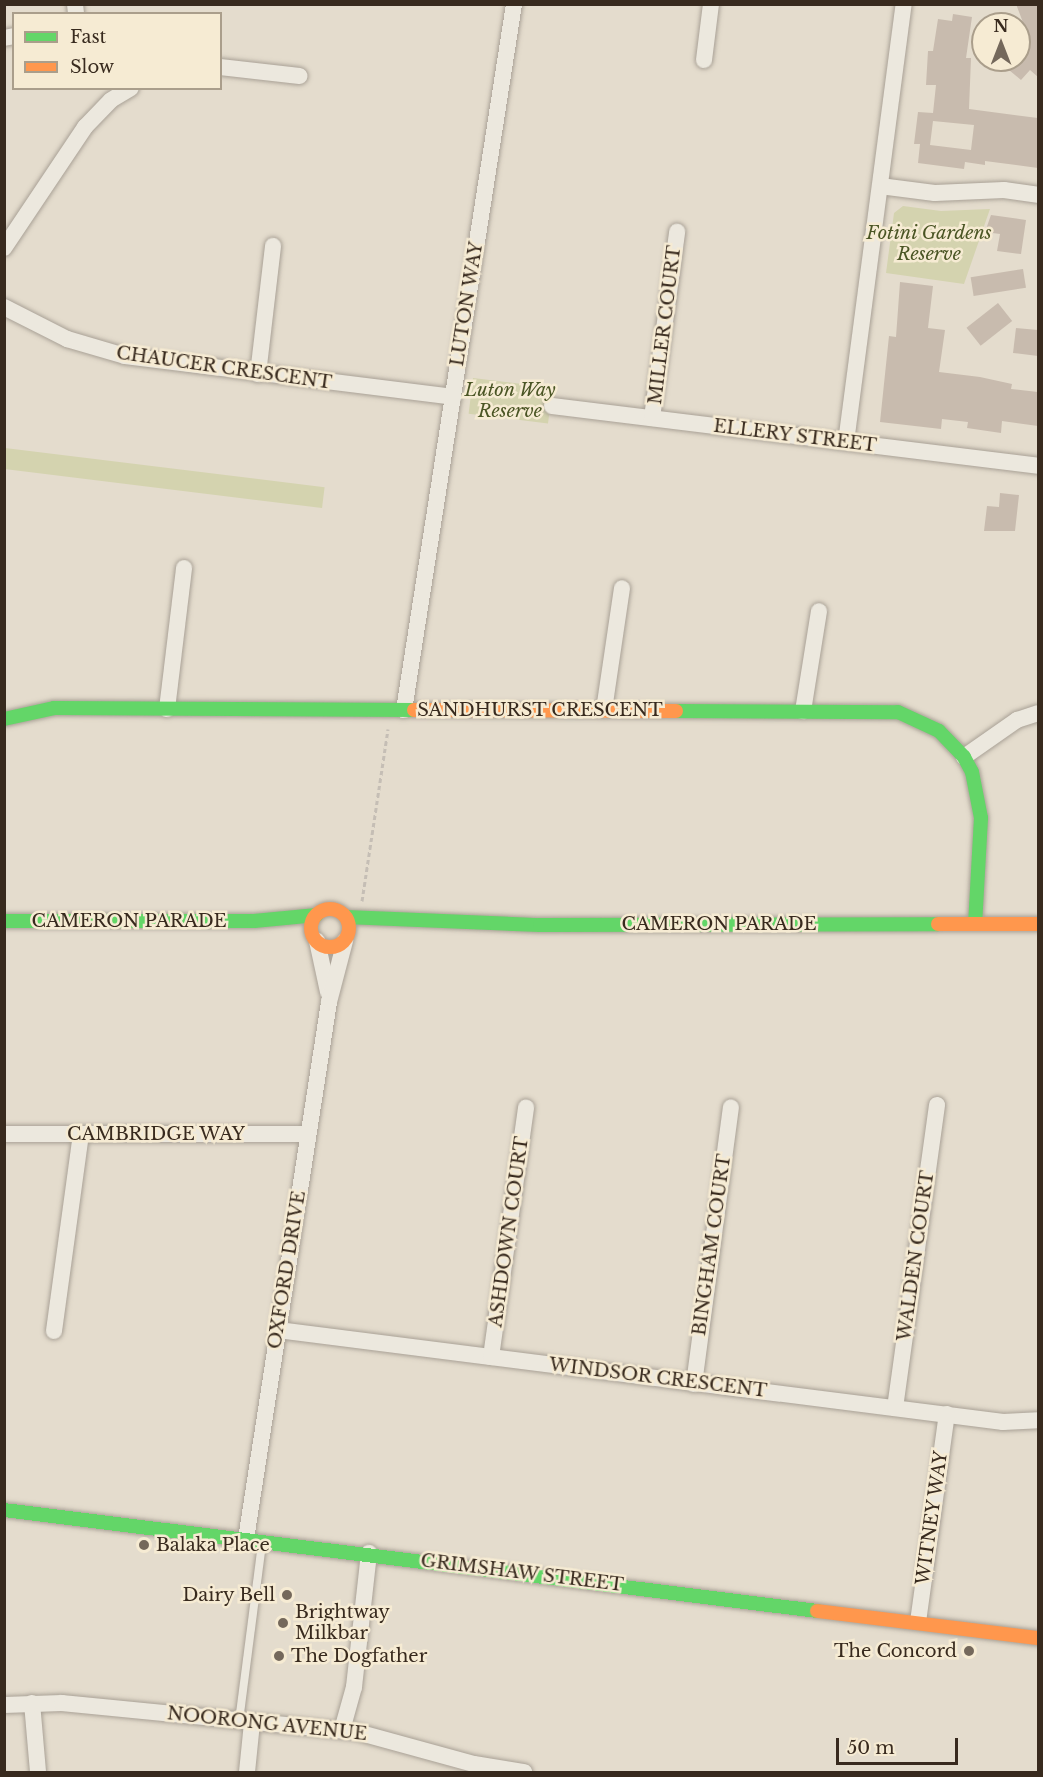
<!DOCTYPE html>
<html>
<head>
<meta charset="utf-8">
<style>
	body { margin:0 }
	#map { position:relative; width:1043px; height:1777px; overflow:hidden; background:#e4dccd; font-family:"Libre Baskerville",serif }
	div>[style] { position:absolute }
	.green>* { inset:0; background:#d4d3af; transform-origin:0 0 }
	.building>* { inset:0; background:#c8bbae; transform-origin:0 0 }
	.path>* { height:3px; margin-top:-1.5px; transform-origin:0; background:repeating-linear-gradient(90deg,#c5beb5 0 4.5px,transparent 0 7.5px) }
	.roads { filter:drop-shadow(0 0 2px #a9a196) drop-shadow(0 0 2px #a9a196) }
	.lane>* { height:8px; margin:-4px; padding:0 4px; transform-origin:4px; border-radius:4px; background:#ece8de }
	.street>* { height:16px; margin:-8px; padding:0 8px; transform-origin:8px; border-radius:8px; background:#ece8de }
	.fast>* { height:14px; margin:-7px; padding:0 7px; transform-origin:7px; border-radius:7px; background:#63d668 }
	.slow>* { height:14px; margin:-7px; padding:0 7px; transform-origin:7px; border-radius:7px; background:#ff974d }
	.slow>.ring { margin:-7px; padding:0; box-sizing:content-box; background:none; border:14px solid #ff974d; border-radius:50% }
	.dots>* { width:16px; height:16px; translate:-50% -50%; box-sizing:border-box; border:3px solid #f6ebd3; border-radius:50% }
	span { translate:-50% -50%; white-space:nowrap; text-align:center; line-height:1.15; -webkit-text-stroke:5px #f6ebd3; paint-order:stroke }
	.park-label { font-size:18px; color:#4a5524; font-style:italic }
	.street-label { font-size:18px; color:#382a1e }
	.poi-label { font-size:18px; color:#382a1e }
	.left { translate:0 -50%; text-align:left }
	.right { translate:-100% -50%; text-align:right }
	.frame { position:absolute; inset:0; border:6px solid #382a1e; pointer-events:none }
	.legend { position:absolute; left:12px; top:12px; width:210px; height:78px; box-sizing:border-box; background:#f6ebd3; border:2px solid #aa9e8b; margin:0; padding:8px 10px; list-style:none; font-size:18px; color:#382a1e }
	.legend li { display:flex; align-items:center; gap:12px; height:30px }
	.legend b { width:30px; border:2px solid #aa9e8b }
	.north { position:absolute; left:971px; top:12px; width:60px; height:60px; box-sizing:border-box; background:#f6ebd3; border:2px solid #aa9e8b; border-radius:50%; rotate:0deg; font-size:16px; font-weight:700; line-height:24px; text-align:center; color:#382a1e }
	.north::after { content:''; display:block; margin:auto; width:21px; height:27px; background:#74685b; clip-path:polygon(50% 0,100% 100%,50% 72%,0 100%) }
	.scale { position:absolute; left:836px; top:1738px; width:122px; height:27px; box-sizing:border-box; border:3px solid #382a1e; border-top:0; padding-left:8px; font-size:18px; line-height:21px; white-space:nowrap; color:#382a1e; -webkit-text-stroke:4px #f6ebd3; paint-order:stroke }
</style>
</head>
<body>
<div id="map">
	<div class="green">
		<i style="clip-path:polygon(903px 206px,941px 211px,990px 209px,964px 284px,886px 273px,894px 213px)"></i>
		<i style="left:473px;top:378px;width:80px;height:36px;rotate:7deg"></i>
		<i style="left:5px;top:448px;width:322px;height:21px;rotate:7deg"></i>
	</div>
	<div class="building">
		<i style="clip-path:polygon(1016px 4px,1038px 4px,1038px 77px,1030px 70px,1021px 80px,997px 60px,1019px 60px,1019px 42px,1027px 33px)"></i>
		<i style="clip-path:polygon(evenodd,953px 14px,972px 17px,966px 58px,971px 58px,969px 109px,1038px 118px,1038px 168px,985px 161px,985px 165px,965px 162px,964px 169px,918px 163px,920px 144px,914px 144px,918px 112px,933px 113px,936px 85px,926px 85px,928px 51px,933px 51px,938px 19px,952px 21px,953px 14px,933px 121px,974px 125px,971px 150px,930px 145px,933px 121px)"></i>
		<i style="clip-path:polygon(991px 215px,1026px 220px,1021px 254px,997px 251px,1000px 234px,985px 232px)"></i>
		<i style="left:1023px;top:269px;width:19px;height:53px;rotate:81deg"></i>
		<i style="clip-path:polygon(900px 282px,933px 286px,928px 328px,945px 330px,939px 372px,980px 377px,1012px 384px,1011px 389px,1038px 392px,1038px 426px,1002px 421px,1001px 433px,967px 428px,968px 422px,942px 419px,941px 429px,880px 422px,889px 336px,896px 337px)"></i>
		<i style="left:998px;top:303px;width:23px;height:40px;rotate:52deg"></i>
		<i style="clip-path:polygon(1016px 328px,1038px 330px,1038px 356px,1013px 353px)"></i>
		<i style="clip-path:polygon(1000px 493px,1019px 495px,1015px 531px,984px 531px,987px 506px,999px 507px)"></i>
	</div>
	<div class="path">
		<i style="left:362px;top:901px;width:174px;rotate:-81.4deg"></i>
	</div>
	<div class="roads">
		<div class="lane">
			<i style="left:239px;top:1721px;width:177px;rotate:-82.6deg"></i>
		</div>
		<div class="street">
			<i style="left:75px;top:4px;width:10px;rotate:84deg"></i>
			<i style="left:4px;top:38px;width:10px;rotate:-11deg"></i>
			<i style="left:704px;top:60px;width:56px;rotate:-82.9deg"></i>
			<i style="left:220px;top:67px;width:80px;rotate:6.5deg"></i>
			<i style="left:880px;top:186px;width:55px;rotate:7.3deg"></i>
			<i style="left:935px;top:193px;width:69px;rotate:-2.5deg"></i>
			<i style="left:1004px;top:190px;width:34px;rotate:8deg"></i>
			<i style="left:4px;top:248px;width:146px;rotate:-56.2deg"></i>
			<i style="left:85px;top:127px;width:37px;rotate:-46deg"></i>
			<i style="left:111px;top:100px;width:23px;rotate:-31deg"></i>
			<i style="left:4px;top:307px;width:71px;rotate:26.9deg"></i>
			<i style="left:67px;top:339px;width:60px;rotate:16.3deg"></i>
			<i style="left:125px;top:356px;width:331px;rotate:7.1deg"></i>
			<i style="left:258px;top:374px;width:129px;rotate:-83.3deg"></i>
			<i style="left:552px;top:406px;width:490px;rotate:7deg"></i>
			<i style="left:652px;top:418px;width:188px;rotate:-82.3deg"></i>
			<i style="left:846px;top:442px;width:442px;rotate:-82.5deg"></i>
			<i style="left:167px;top:709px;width:142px;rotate:-83.1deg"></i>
			<i style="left:404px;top:710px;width:715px;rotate:-81.14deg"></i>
			<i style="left:604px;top:710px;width:123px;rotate:-81.6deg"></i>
			<i style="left:803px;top:711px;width:101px;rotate:-80.9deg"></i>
			<i style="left:964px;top:757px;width:65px;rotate:-34.9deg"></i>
			<i style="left:1017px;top:720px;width:22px;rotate:-18deg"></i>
			<i style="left:317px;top:941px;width:52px;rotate:77.8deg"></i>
			<i style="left:4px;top:1134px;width:304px"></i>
			<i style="left:278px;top:1330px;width:731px;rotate:7.23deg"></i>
			<i style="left:1003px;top:1422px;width:35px;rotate:-3deg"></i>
			<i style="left:54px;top:1331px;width:199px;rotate:-82.2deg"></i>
			<i style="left:491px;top:1357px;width:252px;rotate:-82deg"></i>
			<i style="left:694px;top:1384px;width:279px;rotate:-82.4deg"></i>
			<i style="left:895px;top:1408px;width:306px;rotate:-82.1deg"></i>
			<i style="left:246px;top:1539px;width:543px;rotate:-81.21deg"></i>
			<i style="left:329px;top:1002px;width:63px;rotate:-75.3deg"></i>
			<i style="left:918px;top:1622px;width:210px;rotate:-82.1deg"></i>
			<i style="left:32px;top:1703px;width:69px;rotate:85deg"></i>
			<i style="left:4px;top:1705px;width:58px;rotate:-2deg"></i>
			<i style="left:62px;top:1703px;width:296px;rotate:5.6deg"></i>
			<i style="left:357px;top:1732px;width:121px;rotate:15.3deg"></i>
			<i style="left:474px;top:1764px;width:51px;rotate:9.1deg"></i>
			<i style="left:342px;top:1730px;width:45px;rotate:-74.4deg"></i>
			<i style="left:354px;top:1687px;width:135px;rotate:-83.6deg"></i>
			<i style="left:247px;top:1772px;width:49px;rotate:-84.2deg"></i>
		</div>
		<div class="fast">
			<i style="left:676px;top:711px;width:222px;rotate:0.3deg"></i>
			<i style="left:898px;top:712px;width:45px;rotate:24.9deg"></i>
			<i style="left:939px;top:731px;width:36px;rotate:46deg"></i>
			<i style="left:964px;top:757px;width:17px;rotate:62deg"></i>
			<i style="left:972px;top:772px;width:47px;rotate:78.9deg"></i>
			<i style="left:981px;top:818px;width:106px;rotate:93.2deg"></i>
			<i style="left:4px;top:719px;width:51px;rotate:-12.4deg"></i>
			<i style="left:54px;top:708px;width:360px;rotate:0.3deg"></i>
			<i style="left:346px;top:917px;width:194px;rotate:2.4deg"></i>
			<i style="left:540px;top:925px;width:398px;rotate:-0.1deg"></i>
			<i style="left:4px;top:921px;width:250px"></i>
			<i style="left:254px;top:921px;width:63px;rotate:-5.4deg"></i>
			<i style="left:4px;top:1510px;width:819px;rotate:7.08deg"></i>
		</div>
		<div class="slow">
			<i style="left:414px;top:710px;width:262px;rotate:0.2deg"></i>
			<i class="ring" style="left:311px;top:909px;width:24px;height:24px"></i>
			<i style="left:938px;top:924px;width:100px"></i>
			<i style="left:817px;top:1611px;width:223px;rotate:7deg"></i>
		</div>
	</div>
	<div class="dots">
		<i style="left:144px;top:1545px;background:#74685b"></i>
		<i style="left:287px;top:1595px;background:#74685b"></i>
		<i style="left:283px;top:1623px;background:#74685b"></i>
		<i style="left:969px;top:1651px;background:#74685b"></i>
		<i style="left:279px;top:1656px;background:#74685b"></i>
	</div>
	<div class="park-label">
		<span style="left:929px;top:244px">Fotini Gardens<br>Reserve</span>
		<span style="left:510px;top:401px">Luton Way<br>Reserve</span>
	</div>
	<div class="street-label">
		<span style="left:467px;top:304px;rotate:-81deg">LUTON WAY</span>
		<span style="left:665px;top:325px;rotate:-83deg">MILLER COURT</span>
		<span style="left:224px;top:368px;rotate:8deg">CHAUCER CRESCENT</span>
		<span style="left:795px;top:436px;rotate:7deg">ELLERY STREET</span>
		<span style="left:540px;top:710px">SANDHURST CRESCENT</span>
		<span style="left:129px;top:921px">CAMERON PARADE</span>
		<span style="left:719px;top:924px">CAMERON PARADE</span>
		<span style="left:156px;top:1134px">CAMBRIDGE WAY</span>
		<span style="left:509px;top:1232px;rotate:-82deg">ASHDOWN COURT</span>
		<span style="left:712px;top:1245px;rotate:-82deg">BINGHAM COURT</span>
		<span style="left:916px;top:1256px;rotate:-82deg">WALDEN COURT</span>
		<span style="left:287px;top:1270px;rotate:-81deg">OXFORD DRIVE</span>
		<span style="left:658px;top:1378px;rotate:7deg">WINDSOR CRESCENT</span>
		<span style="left:932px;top:1518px;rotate:-82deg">WITNEY WAY</span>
		<span style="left:522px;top:1573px;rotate:7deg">GRIMSHAW STREET</span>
		<span style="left:267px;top:1724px;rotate:6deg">NOORONG AVENUE</span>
	</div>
	<div class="poi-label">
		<span class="left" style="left:156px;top:1545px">Balaka Place</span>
		<span class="right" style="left:275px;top:1595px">Dairy Bell</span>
		<span class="left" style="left:295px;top:1623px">Brightway<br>Milkbar</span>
		<span class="right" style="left:957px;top:1651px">The Concord</span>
		<span class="left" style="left:291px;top:1656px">The Dogfather</span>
	</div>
	<div class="frame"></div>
	<ul class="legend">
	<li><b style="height:8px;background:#63d668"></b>Fast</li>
	<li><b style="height:8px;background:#ff974d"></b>Slow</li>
	</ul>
	<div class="north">N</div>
	<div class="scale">50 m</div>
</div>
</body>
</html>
